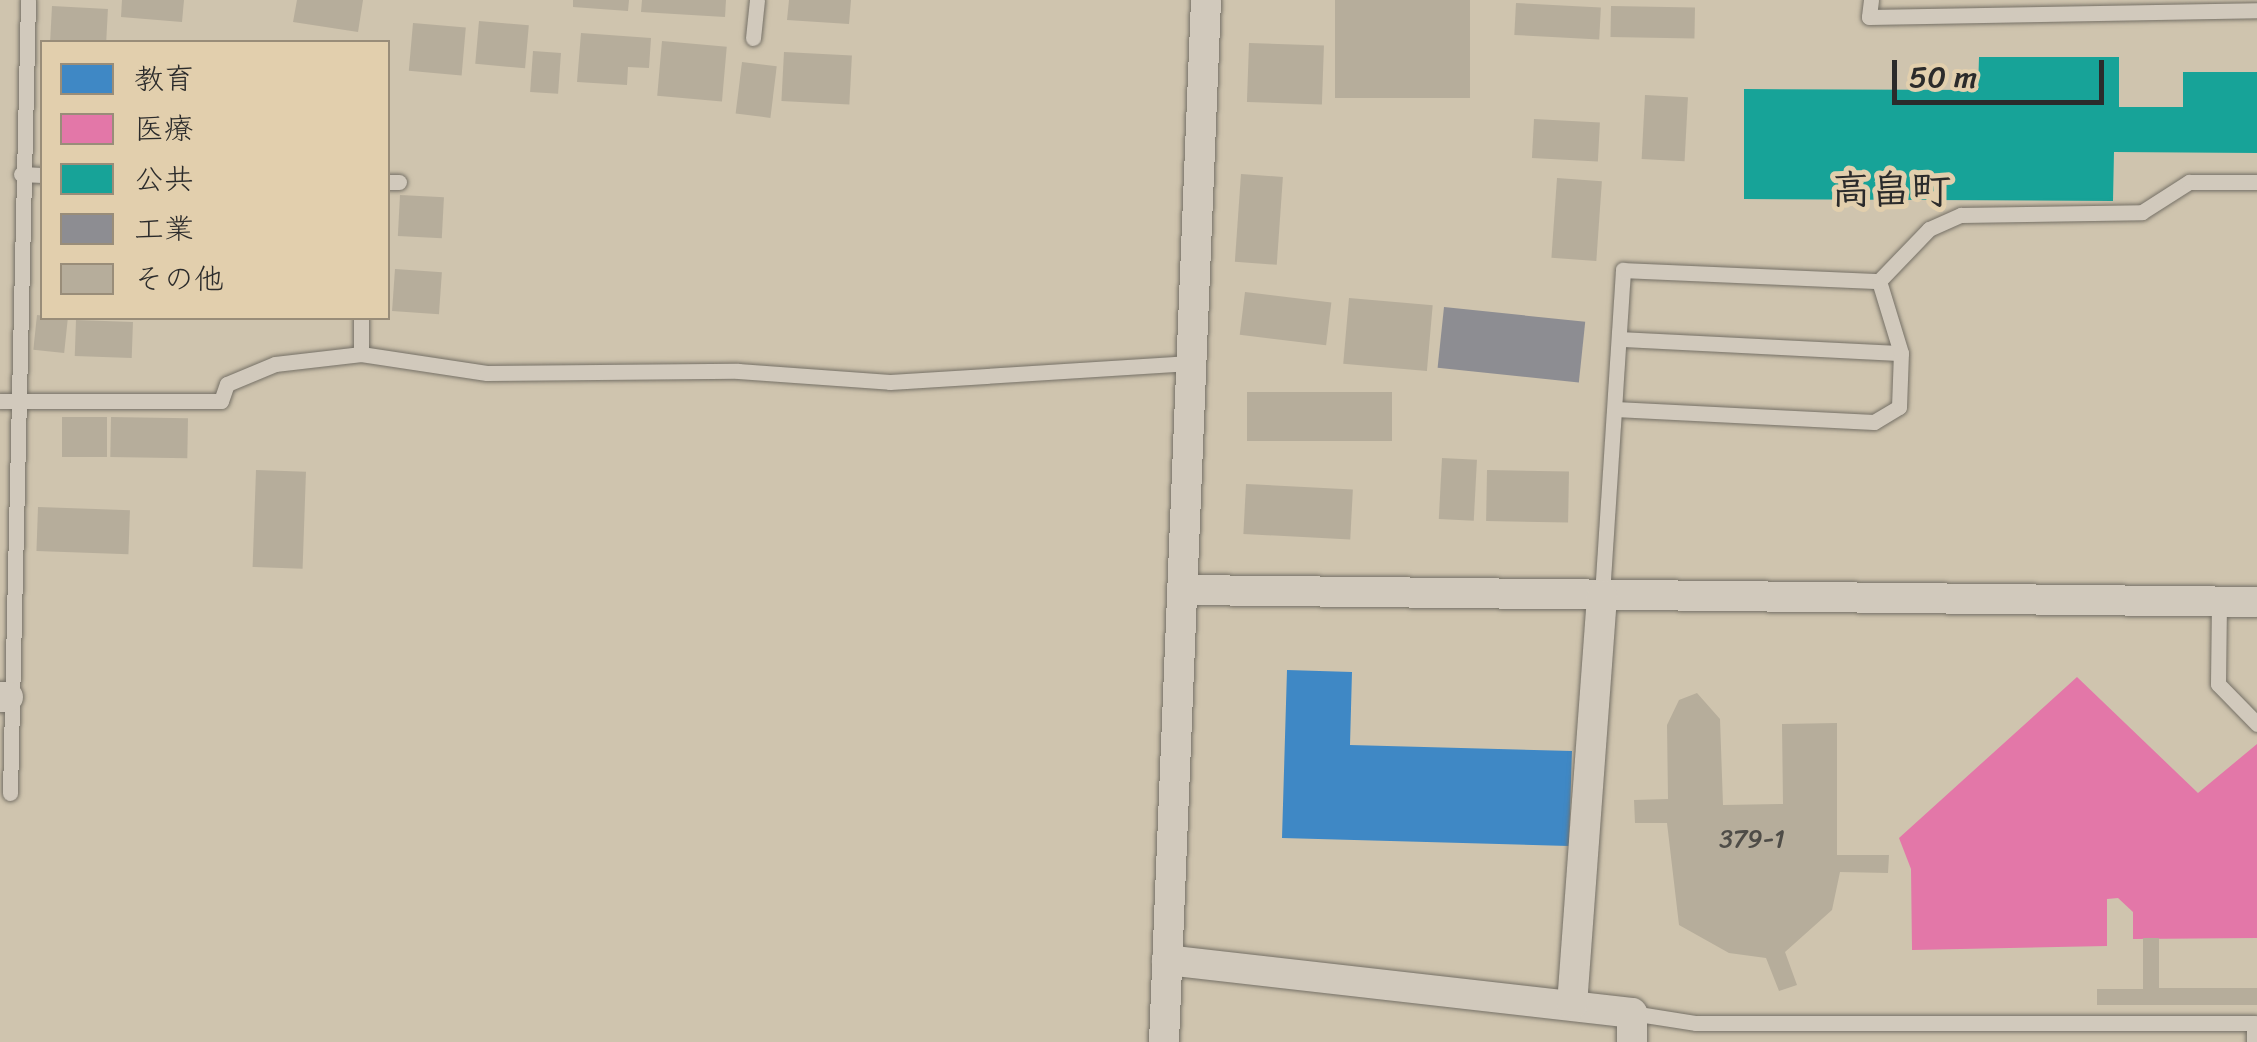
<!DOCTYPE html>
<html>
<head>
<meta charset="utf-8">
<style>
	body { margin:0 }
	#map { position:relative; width:2257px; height:1042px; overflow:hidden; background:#cfc4ae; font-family:Sriracha,"Klee One",sans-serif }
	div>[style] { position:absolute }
	.schools>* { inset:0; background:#3f88c5 }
	.health>* { inset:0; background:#e377a8 }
	.public>* { inset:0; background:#17a398 }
	.industry>* { inset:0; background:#8d8d92; transform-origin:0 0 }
	.building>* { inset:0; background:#b6ad9b; transform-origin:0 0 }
	.roads { filter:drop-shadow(0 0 2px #757066) drop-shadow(0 0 2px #757066) }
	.service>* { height:15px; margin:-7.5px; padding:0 7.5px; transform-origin:7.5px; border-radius:7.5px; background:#d1c9bc }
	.minor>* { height:30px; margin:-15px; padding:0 15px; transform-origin:15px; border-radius:15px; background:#d1c9bc }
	span { translate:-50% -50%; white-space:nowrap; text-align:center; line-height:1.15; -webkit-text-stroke:10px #e2cfad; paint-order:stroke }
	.number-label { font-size:25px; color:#4e4c47 }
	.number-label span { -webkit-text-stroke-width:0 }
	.district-label { font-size:40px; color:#2b2b2b; font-weight:700 }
	.legend { position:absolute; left:40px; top:40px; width:350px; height:280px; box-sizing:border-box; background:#e2cfad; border:2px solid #998d79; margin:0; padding:12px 18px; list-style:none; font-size:30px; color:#2b2b2b }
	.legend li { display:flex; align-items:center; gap:20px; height:50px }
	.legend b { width:50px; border:2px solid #998d79 }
	.scale { position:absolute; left:1892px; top:60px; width:212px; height:45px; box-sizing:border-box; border:5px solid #2b2b2b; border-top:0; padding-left:12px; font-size:30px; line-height:35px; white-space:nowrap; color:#2b2b2b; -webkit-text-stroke:8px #e2cfad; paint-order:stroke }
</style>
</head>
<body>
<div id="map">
	<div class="schools">
		<i style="clip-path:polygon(1287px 670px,1352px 672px,1350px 745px,1572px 751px,1569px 846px,1282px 838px)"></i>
	</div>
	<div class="health">
		<i style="clip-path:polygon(2077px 677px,2198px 793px,2257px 744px,2257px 938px,2133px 939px,2133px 912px,2118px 898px,2107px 899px,2107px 946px,1912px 950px,1911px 869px,1899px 838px)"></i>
	</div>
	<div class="public">
		<i style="clip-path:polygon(1979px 57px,2119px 57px,2119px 107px,2183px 107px,2183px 72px,2257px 72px,2257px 153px,2114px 152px,2113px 201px,1744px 199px,1744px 89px,1978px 90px)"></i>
	</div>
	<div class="industry">
		<i style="left:1444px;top:307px;width:142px;height:61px;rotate:6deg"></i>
	</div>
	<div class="building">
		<i style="clip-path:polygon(122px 0,184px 0,182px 22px,121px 17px)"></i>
		<i style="clip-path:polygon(297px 0,363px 0,358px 32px,293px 22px)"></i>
		<i style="clip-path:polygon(573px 0,629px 0,628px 11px,573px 7px)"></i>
		<i style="clip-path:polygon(642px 0,726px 0,725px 17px,641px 12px)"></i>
		<i style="clip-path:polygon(789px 0,851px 0,849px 24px,787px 20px)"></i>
		<i style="left:1335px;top:0;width:135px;height:98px"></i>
		<i style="left:1516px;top:3px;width:85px;height:32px;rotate:3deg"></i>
		<i style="left:52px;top:6px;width:56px;height:36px;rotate:3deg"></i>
		<i style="left:1611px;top:6px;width:84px;height:31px;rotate:1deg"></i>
		<i style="left:479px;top:21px;width:50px;height:43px;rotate:5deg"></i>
		<i style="left:413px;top:23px;width:53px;height:48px;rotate:5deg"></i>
		<i style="clip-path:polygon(581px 33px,651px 38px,649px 68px,628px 67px,627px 85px,577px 82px)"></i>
		<i style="left:662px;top:41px;width:65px;height:55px;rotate:5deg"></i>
		<i style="left:1249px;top:43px;width:75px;height:59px;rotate:2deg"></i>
		<i style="left:533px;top:51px;width:28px;height:41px;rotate:4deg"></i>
		<i style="left:784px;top:52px;width:68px;height:49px;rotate:3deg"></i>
		<i style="left:742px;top:62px;width:35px;height:52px;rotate:7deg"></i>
		<i style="left:1645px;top:95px;width:43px;height:64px;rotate:3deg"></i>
		<i style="left:1534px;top:119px;width:66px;height:39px;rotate:3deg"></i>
		<i style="left:1241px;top:174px;width:42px;height:88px;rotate:4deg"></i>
		<i style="left:1557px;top:178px;width:45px;height:80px;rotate:4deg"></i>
		<i style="left:400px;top:195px;width:44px;height:41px;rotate:3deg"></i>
		<i style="left:395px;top:269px;width:47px;height:42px;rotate:4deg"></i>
		<i style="left:1245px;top:292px;width:87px;height:43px;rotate:7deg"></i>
		<i style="left:1349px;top:298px;width:84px;height:66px;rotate:5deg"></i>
		<i style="left:37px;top:315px;width:31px;height:35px;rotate:6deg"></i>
		<i style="left:76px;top:320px;width:57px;height:36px;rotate:2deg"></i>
		<i style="left:1392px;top:392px;width:49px;height:145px;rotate:90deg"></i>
		<i style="left:62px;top:417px;width:45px;height:40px"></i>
		<i style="left:111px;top:417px;width:77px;height:40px;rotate:1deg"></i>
		<i style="left:1442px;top:458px;width:35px;height:61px;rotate:3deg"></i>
		<i style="left:256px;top:470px;width:50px;height:97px;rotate:2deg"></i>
		<i style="left:1487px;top:470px;width:82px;height:51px;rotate:1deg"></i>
		<i style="left:1246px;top:484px;width:107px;height:50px;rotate:3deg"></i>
		<i style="left:38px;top:507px;width:92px;height:44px;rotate:2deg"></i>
		<i style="clip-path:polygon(1697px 693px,1720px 719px,1723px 805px,1783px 804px,1782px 724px,1837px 723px,1837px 855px,1889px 855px,1888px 873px,1840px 872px,1832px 910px,1785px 952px,1797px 985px,1779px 991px,1766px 958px,1729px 953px,1679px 925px,1667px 823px,1635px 823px,1634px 800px,1668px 799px,1667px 725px,1679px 700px)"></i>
		<i style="clip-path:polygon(2143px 938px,2159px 938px,2159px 988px,2257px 988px,2257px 1005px,2097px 1005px,2097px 989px,2143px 989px)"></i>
	</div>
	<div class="roads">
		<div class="service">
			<i style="left:1871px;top:0;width:17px;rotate:97deg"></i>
			<i style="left:1869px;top:17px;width:388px;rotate:-1deg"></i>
			<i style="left:753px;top:38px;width:38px;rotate:-84deg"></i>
			<i style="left:21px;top:174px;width:21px;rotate:3deg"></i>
			<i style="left:388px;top:182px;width:11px"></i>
			<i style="left:361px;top:318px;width:36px;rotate:90deg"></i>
			<i style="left:1621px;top:339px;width:280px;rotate:2.9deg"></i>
			<i style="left:0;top:401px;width:221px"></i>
			<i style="left:221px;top:401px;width:18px;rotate:-71deg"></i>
			<i style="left:227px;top:384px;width:52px;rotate:-22.6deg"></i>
			<i style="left:275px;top:364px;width:87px;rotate:-6.6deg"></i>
			<i style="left:361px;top:354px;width:127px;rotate:8.6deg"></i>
			<i style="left:487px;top:373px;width:251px;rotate:-0.5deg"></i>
			<i style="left:738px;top:371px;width:152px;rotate:4.1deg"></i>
			<i style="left:890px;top:382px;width:305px;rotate:-3.6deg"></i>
			<i style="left:1615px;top:409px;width:259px;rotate:2.9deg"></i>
			<i style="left:1874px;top:422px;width:29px;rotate:-31deg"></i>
			<i style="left:1899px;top:407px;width:54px;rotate:-87.9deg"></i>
			<i style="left:1901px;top:353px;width:75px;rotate:-107deg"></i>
			<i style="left:1602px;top:595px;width:326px;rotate:-86.3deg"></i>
			<i style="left:1623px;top:270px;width:256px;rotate:2.5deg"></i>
			<i style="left:1879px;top:281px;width:72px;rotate:-46.1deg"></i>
			<i style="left:1929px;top:229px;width:35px;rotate:-24deg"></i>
			<i style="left:1961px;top:215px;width:181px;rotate:-0.9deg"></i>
			<i style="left:2142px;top:212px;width:56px;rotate:-32.6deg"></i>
			<i style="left:2189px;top:182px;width:68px"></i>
			<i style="left:2219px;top:602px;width:82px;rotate:90.7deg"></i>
			<i style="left:2218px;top:684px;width:56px;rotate:45.7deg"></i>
			<i style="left:10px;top:793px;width:793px;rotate:-88.7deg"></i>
			<i style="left:1632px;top:1013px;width:65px;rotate:8.9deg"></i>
			<i style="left:1696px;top:1023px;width:558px"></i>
			<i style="left:2254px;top:1023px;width:19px;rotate:90deg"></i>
		</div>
		<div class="minor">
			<i style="left:1185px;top:590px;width:1072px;rotate:0.64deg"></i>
			<i style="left:0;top:697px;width:8px"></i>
			<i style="left:1167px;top:960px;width:468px;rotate:6.5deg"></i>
			<i style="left:1632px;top:1013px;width:29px;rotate:90deg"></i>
			<i style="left:1572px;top:1005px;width:411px;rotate:-85.8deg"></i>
			<i style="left:1164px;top:1042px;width:1043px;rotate:-87.69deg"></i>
		</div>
	</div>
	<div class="number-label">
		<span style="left:1752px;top:839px">379-1</span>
	</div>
	<div class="district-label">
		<span style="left:1891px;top:190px">高畠町</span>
	</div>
	<ul class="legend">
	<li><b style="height:28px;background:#3f88c5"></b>教育</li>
	<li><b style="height:28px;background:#e377a8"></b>医療</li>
	<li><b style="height:28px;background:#17a398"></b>公共</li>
	<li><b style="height:28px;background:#8d8d92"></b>工業</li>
	<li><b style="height:28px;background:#b6ad9b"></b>その他</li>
	</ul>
	<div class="scale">50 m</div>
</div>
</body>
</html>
